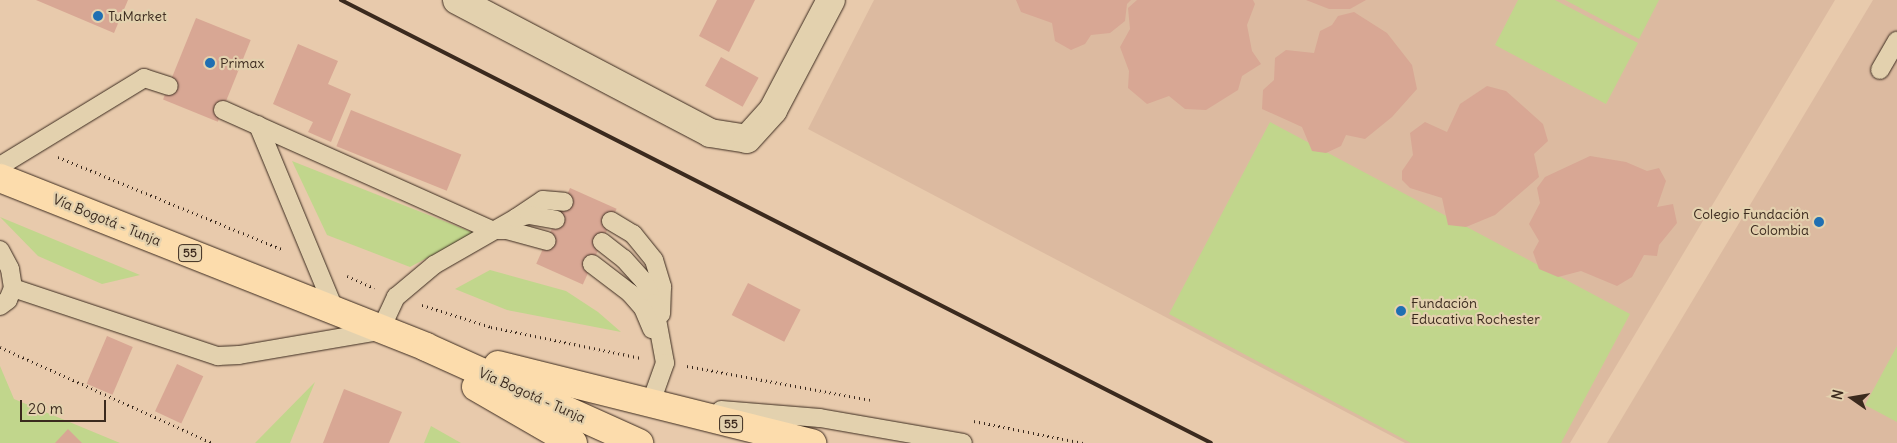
<!DOCTYPE html>
<html>
<head>
<meta charset="utf-8">
<style>
	body { margin:0 }
	#map { position:relative; width:1897px; height:443px; overflow:hidden; background:#e8caac; font-family:Delius,sans-serif }
	div>[style] { position:absolute }
	.built>* { inset:0; background:#dcbaa0 }
	.green>* { inset:0; background:#c1d68c }
	.building>* { inset:0; background:#d8a794; transform-origin:0 0 }
	.path>* { height:3px; margin-top:-1.5px; transform-origin:0; background:repeating-linear-gradient(90deg,#3b2a1e 0 1px,transparent 0 5px) }
	.roads { filter:drop-shadow(0 0 1px #3b2a1e) drop-shadow(0 0 1px #3b2a1e) }
	.service>* { height:18px; margin:-9px; padding:0 9px; transform-origin:9px; border-radius:9px; background:#e3d1ae }
	.minor>* { height:28px; margin:-14px; padding:0 14px; transform-origin:14px; border-radius:14px; background:#e3d1ae }
	.trunk>* { height:28px; margin:-14px; padding:0 14px; transform-origin:14px; border-radius:14px; background:#fcdcac }
	.rail>* { height:4px; margin:-2px; padding:0 2px; transform-origin:2px; border-radius:2px; background:#3b2a1e }
	.dots>* { width:14px; height:14px; translate:-50% -50%; box-sizing:border-box; border:2px solid #e3d1ae; border-radius:50% }
	span { translate:-50% -50%; white-space:nowrap; text-align:center; line-height:1.15; -webkit-text-stroke:4.5px #e3d1ae; paint-order:stroke }
	.shield-label span { padding:1px 4px; background:#e3d1ae; border:1px solid; border-radius:4px; -webkit-text-stroke-width:0 }
	.shield-label { font-size:12px; color:#3b2a1e; font-weight:700 }
	.poi-label { font-size:14px; color:#3b2a1e }
	.left { translate:0 -50%; text-align:left }
	.right { translate:-100% -50%; text-align:right }
	.street-label { font-size:14px; color:#3b2a1e }
	.north { position:absolute; left:1827px; top:373px; width:50px; height:50px; -webkit-text-stroke:4px #e3d1ae; paint-order:stroke; rotate:283deg; font-size:14px; font-weight:700; line-height:20px; text-align:center; color:#3b2a1e }
	.north::after { content:''; display:block; margin:auto; width:18px; height:22px; background:#3b2a1e; clip-path:polygon(50% 0,100% 100%,50% 72%,0 100%) }
	.scale { position:absolute; left:20px; top:400px; width:86px; height:22px; box-sizing:border-box; border:2px solid #3b2a1e; border-top:0; padding-left:6px; font-size:15px; line-height:18px; white-space:nowrap; color:#3b2a1e; -webkit-text-stroke:4px #e3d1ae; paint-order:stroke }
</style>
</head>
<body>
<div id="map">
	<div class="built">
		<i style="clip-path:polygon(874px 0,1835px 0,1570px 443px,1405px 443px,808px 129px)"></i>
		<i style="clip-path:polygon(1873px 0,1897px 0,1897px 443px,1607px 443px)"></i>
	</div>
	<div class="green">
		<i style="clip-path:polygon(1518px 0,1555px 0,1638px 43px,1606px 104px,1495px 45px)"></i>
		<i style="clip-path:polygon(1565px 0,1659px 0,1639px 39px)"></i>
		<i style="clip-path:polygon(1270px 122px,1630px 314px,1561px 443px,1411px 443px,1169px 314px)"></i>
		<i style="clip-path:polygon(292px 161px,474px 233px,410px 267px,327px 235px)"></i>
		<i style="clip-path:polygon(0 217px,140px 275px,102px 284px,38px 256px)"></i>
		<i style="clip-path:polygon(490px 270px,566px 291px,598px 312px,621px 332px,507px 310px,455px 289px)"></i>
		<i style="clip-path:polygon(1897px 346px,1897px 422px,1865px 405px)"></i>
		<i style="clip-path:polygon(0 366px,14px 399px,120px 443px,0 443px)"></i>
		<i style="clip-path:polygon(315px 382px,290px 443px,255px 443px)"></i>
		<i style="clip-path:polygon(431px 426px,461px 443px,424px 443px)"></i>
	</div>
	<div class="building">
		<i style="clip-path:polygon(36px 0,128px 0,114px 33px)"></i>
		<i style="clip-path:polygon(717px 0,755px 0,729px 52px,699px 36px)"></i>
		<i style="clip-path:polygon(1016px 0,1131px 0,1127px 4px,1125px 21px,1110px 33px,1091px 35px,1085px 44px,1071px 50px,1055px 41px,1052px 23px,1021px 12px)"></i>
		<i style="clip-path:polygon(1137px 0,1253px 0,1255px 4px,1247px 25px,1252px 51px,1261px 64px,1242px 76px,1238px 90px,1206px 110px,1185px 109px,1169px 96px,1147px 104px,1128px 88px,1129px 71px,1120px 47px,1130px 29px,1128px 8px)"></i>
		<i style="clip-path:polygon(1306px 0,1366px 0,1350px 9px,1329px 9px)"></i>
		<i style="clip-path:polygon(1354px 12px,1387px 33px,1412px 65px,1417px 89px,1392px 117px,1365px 139px,1346px 135px,1341px 146px,1326px 153px,1312px 151px,1302px 127px,1262px 109px,1263px 90px,1274px 80px,1275px 58px,1286px 50px,1314px 53px,1320px 31px,1332px 25px,1338px 16px)"></i>
		<i style="left:196px;top:18px;width:59px;height:88px;rotate:22deg"></i>
		<i style="clip-path:polygon(298px 44px,338px 61px,328px 84px,351px 94px,331px 142px,308px 132px,313px 122px,273px 104px)"></i>
		<i style="left:721px;top:57px;width:43px;height:33px;rotate:29deg"></i>
		<i style="clip-path:polygon(1487px 86px,1506px 91px,1543px 124px,1548px 141px,1534px 154px,1539px 177px,1495px 215px,1466px 227px,1448px 225px,1442px 198px,1410px 188px,1402px 180px,1402px 171px,1413px 155px,1410px 133px,1425px 122px,1447px 132px,1460px 104px)"></i>
		<i style="left:351px;top:110px;width:119px;height:39px;rotate:22deg"></i>
		<i style="clip-path:polygon(1590px 156px,1626px 162px,1647px 171px,1659px 168px,1666px 181px,1657px 207px,1673px 204px,1677px 223px,1659px 245px,1657px 256px,1644px 255px,1632px 277px,1617px 286px,1581px 271px,1558px 277px,1539px 269px,1533px 252px,1539px 241px,1529px 224px,1540px 203px,1537px 188px,1545px 177px)"></i>
		<i style="left:570px;top:188px;width:51px;height:83px;rotate:24deg"></i>
		<i style="left:748px;top:283px;width:59px;height:36px;rotate:27deg"></i>
		<i style="left:107px;top:336px;width:28px;height:52px;rotate:23deg"></i>
		<i style="left:177px;top:364px;width:29px;height:52px;rotate:25deg"></i>
		<i style="clip-path:polygon(344px 389px,402px 412px,389px 443px,323px 443px)"></i>
		<i style="clip-path:polygon(68px 429px,82px 443px,55px 443px)"></i>
	</div>
	<div class="path">
		<i style="left:58px;top:157px;width:244px;rotate:22.4deg"></i>
		<i style="left:347px;top:276px;width:30px;rotate:24deg"></i>
		<i style="left:422px;top:305px;width:72px;rotate:17.7deg"></i>
		<i style="left:491px;top:327px;width:153px;rotate:11.7deg"></i>
		<i style="left:0;top:347px;width:234px;rotate:24.3deg"></i>
		<i style="left:687px;top:366px;width:186px;rotate:10.5deg"></i>
		<i style="left:974px;top:421px;width:111px;rotate:11.4deg"></i>
	</div>
	<div class="roads">
		<div class="service">
			<i style="left:1880px;top:70px;width:34px;rotate:-60deg"></i>
			<i style="left:223px;top:110px;width:294px;rotate:24.1deg"></i>
			<i style="left:491px;top:230px;width:16px"></i>
			<i style="left:507px;top:230px;width:41px;rotate:15.4deg"></i>
			<i style="left:258px;top:125px;width:201px;rotate:67.5deg"></i>
			<i style="left:0;top:166px;width:169px;rotate:-31.4deg"></i>
			<i style="left:144px;top:78px;width:26px;rotate:18deg"></i>
			<i style="left:516px;top:218px;width:32px;rotate:-34deg"></i>
			<i style="left:543px;top:200px;width:21px;rotate:5deg"></i>
			<i style="left:611px;top:221px;width:26px;rotate:31deg"></i>
			<i style="left:633px;top:234px;width:33px;rotate:51deg"></i>
			<i style="left:654px;top:260px;width:28px;rotate:73deg"></i>
			<i style="left:662px;top:287px;width:27px;rotate:92deg"></i>
			<i style="left:602px;top:242px;width:28px;rotate:38deg"></i>
			<i style="left:624px;top:259px;width:30px;rotate:48deg"></i>
			<i style="left:644px;top:281px;width:24px;rotate:66deg"></i>
			<i style="left:654px;top:303px;width:61px;rotate:79.6deg"></i>
			<i style="left:665px;top:363px;width:45px;rotate:109.7deg"></i>
			<i style="left:650px;top:405px;width:7px"></i>
			<i style="left:0;top:250px;width:21px;rotate:62deg"></i>
			<i style="left:10px;top:269px;width:19px;rotate:81deg"></i>
			<i style="left:13px;top:288px;width:13px;rotate:113deg"></i>
			<i style="left:8px;top:300px;width:10px;rotate:143deg"></i>
			<i style="left:592px;top:264px;width:48px;rotate:37.3deg"></i>
			<i style="left:630px;top:293px;width:20px;rotate:49deg"></i>
			<i style="left:643px;top:308px;width:23px;rotate:67deg"></i>
			<i style="left:13px;top:288px;width:216px;rotate:18.4deg"></i>
			<i style="left:218px;top:356px;width:21px;rotate:-3deg"></i>
			<i style="left:239px;top:355px;width:143px;rotate:-9.7deg"></i>
			<i style="left:380px;top:331px;width:38px;rotate:-65deg"></i>
			<i style="left:396px;top:297px;width:50px;rotate:-40.1deg"></i>
			<i style="left:434px;top:265px;width:95px;rotate:-29.8deg"></i>
			<i style="left:516px;top:218px;width:13px;rotate:-13deg"></i>
			<i style="left:529px;top:215px;width:27px;rotate:10deg"></i>
			<i style="left:721px;top:410px;width:99px;rotate:4.6deg"></i>
			<i style="left:820px;top:418px;width:145px;rotate:9.9deg"></i>
		</div>
		<div class="minor">
			<i style="left:457px;top:0;width:286px;rotate:27.7deg"></i>
			<i style="left:710px;top:133px;width:37px;rotate:9deg"></i>
			<i style="left:747px;top:139px;width:39px;rotate:-48deg"></i>
			<i style="left:773px;top:110px;width:124px;rotate:-62.2deg"></i>
		</div>
		<div class="trunk">
			<i style="left:0;top:178px;width:458px;rotate:21.6deg"></i>
			<i style="left:426px;top:347px;width:234px;rotate:24.3deg"></i>
			<i style="left:498px;top:365px;width:324px;rotate:14deg"></i>
			<i style="left:476px;top:387px;width:112px;rotate:30deg"></i>
		</div>
	</div>
	<div class="rail">
		<i style="left:341px;top:0;width:976px;rotate:26.98deg"></i>
	</div>
	<div class="dots">
		<i style="left:98px;top:16px;background:#1f6fb2"></i>
		<i style="left:210px;top:63px;background:#1f6fb2"></i>
		<i style="left:1819px;top:222px;background:#1f6fb2"></i>
		<i style="left:1401px;top:311px;background:#1f6fb2"></i>
	</div>
	<div class="shield-label">
		<span style="left:190px;top:253px">55</span>
		<span style="left:731px;top:424px">55</span>
	</div>
	<div class="poi-label">
		<span class="left" style="left:108px;top:16px">TuMarket</span>
		<span class="left" style="left:220px;top:63px">Primax</span>
		<span class="right" style="left:1809px;top:222px">Colegio Fundación<br>Colombia</span>
		<span class="left" style="left:1411px;top:311px">Fundación<br>Educativa Rochester</span>
	</div>
	<div class="street-label">
		<span style="left:107px;top:220px;rotate:22deg">Vía Bogotá - Tunja</span>
		<span style="left:532px;top:395px;rotate:24deg">Vía Bogotá - Tunja</span>
	</div>
	<div class="north">N</div>
	<div class="scale">20 m</div>
</div>
</body>
</html>
